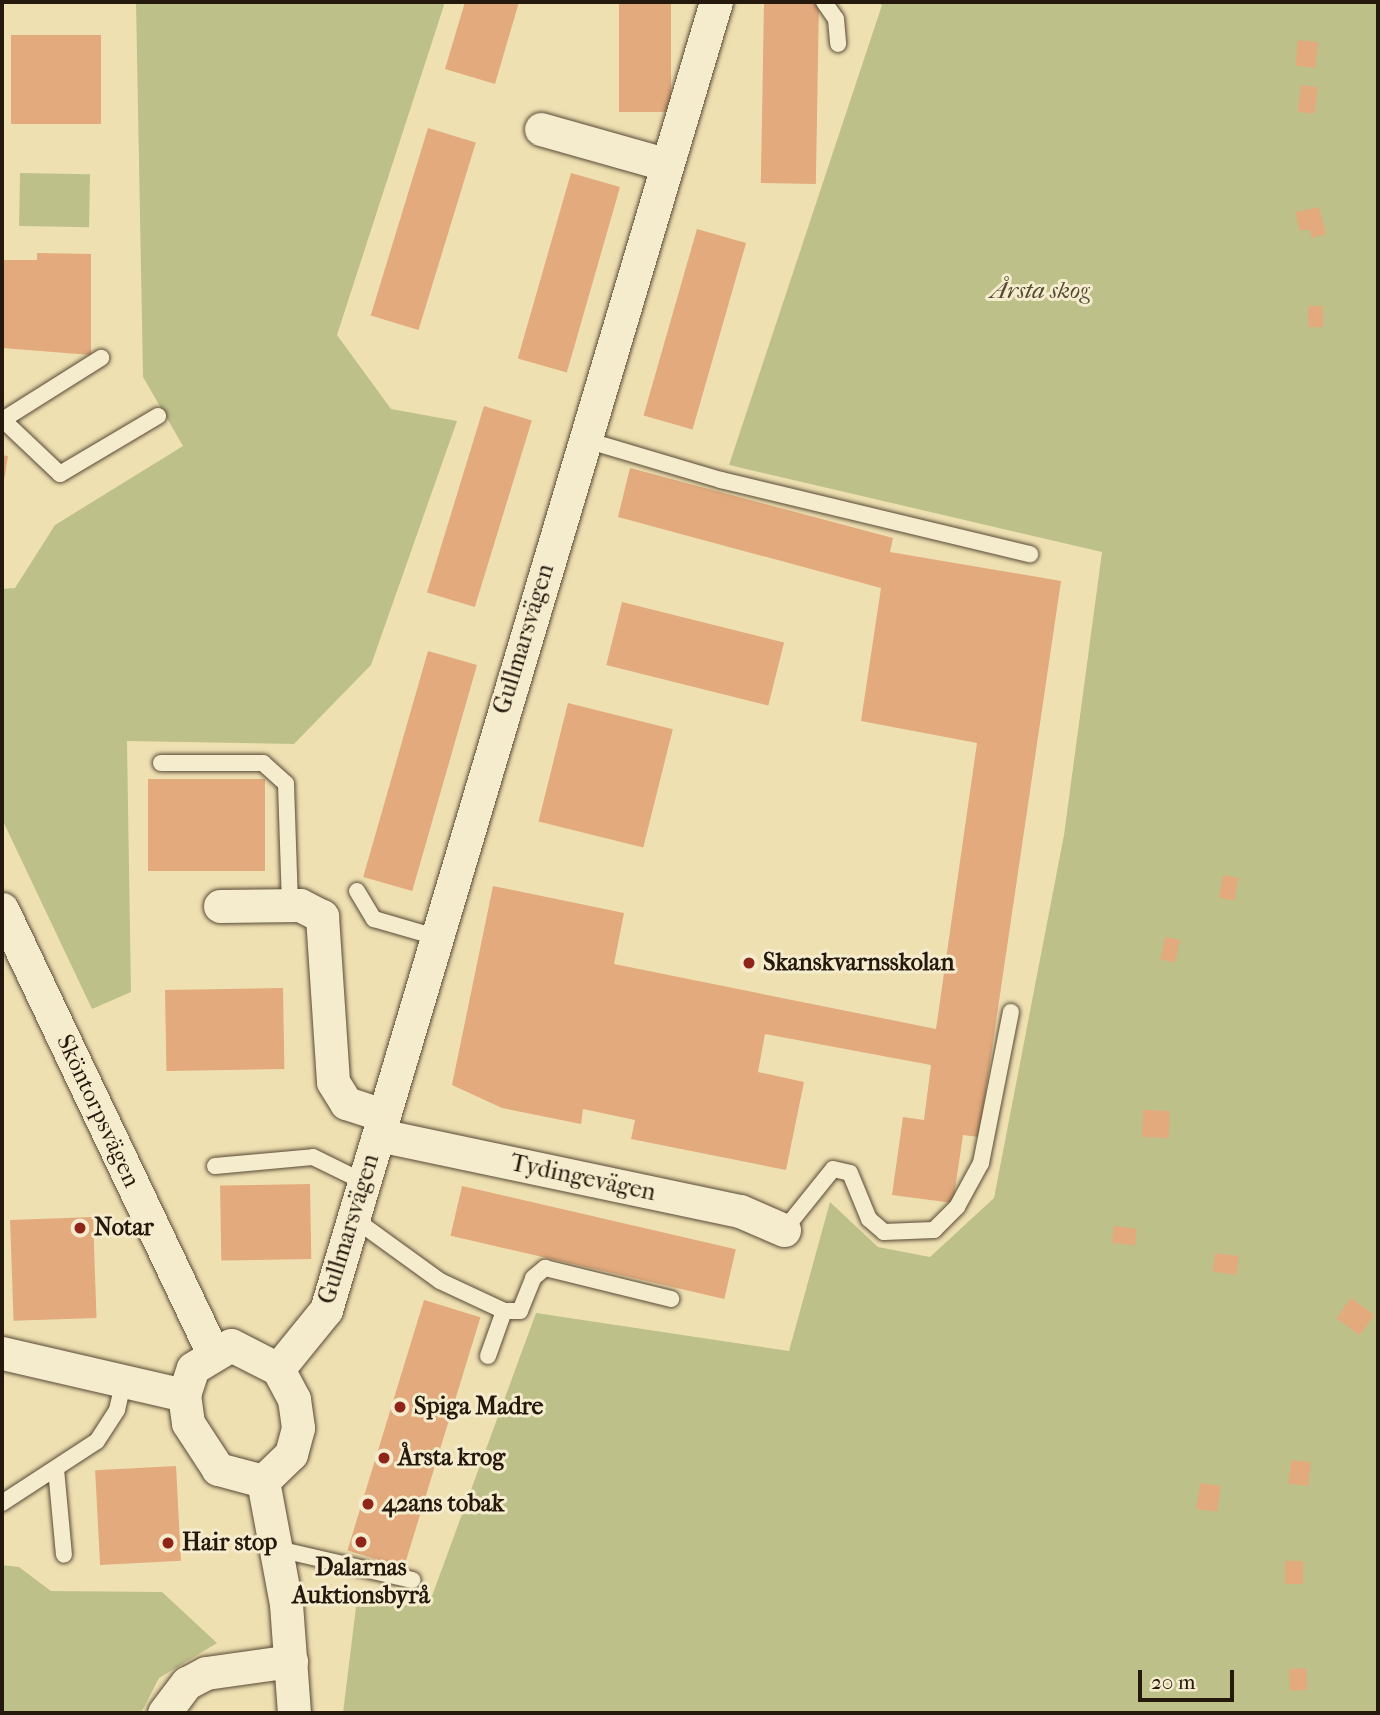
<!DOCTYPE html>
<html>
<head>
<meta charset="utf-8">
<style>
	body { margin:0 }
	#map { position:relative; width:1380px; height:1715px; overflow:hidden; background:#efe0b2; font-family:"IM FELL French Canon",serif }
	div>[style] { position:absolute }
	.green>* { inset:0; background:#bdc189; transform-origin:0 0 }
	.building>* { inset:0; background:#e2aa7d; transform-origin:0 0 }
	.roads { filter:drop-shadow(0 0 2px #584a36) drop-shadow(0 0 2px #584a36) }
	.lane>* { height:16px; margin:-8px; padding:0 8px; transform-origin:8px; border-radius:8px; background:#f5ebcd }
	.street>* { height:33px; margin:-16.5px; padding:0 16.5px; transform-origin:16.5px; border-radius:16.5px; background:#f5ebcd }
	.dots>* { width:19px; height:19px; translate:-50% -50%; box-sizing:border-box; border:4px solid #f5ebcd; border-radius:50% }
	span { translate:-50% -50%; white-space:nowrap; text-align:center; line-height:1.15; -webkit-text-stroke:6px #f5ebcd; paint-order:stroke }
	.park-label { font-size:24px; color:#534b32; font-style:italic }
	.street-label { font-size:24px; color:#25180c }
	.poi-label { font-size:24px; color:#25180c; font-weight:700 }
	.left { translate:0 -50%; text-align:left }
	.frame { position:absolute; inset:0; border:4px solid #25180c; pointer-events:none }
	.scale { position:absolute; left:1138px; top:1670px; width:96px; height:32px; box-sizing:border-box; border:4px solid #25180c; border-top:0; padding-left:9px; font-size:21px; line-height:24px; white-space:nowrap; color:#25180c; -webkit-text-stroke:5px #f5ebcd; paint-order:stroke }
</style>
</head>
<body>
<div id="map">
	<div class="green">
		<i style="clip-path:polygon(136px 2px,445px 2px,337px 335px,391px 409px,457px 421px,371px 665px,294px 744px,127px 741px,131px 992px,92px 1009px,2px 819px,2px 589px,15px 588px,55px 525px,183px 446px,143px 377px)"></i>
		<i style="clip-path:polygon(874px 2px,1378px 2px,1378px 1713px,343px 1713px,356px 1607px,429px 1604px,536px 1313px,789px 1351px,830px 1202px,878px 1247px,930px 1257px,994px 1198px,1064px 835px,1102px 552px,729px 465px,882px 5px)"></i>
		<i style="left:20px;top:173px;width:70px;height:53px;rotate:1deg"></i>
		<i style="clip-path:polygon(2px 1565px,19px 1567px,51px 1591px,162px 1592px,217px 1643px,159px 1678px,141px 1713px,2px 1713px)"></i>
	</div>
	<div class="building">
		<i style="clip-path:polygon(465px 2px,519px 2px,495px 84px,445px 69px)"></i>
		<i style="left:619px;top:2px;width:52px;height:110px"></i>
		<i style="left:764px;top:2px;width:55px;height:181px;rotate:1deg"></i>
		<i style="left:11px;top:35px;width:90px;height:89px"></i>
		<i style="left:1298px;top:40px;width:20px;height:26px;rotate:6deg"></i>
		<i style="left:1301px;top:85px;width:17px;height:27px;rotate:7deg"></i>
		<i style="left:428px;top:128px;width:50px;height:196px;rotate:17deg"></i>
		<i style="left:571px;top:173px;width:51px;height:193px;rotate:16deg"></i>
		<i style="clip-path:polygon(1319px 207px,1326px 234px,1312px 238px,1309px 229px,1300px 231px,1295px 212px)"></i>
		<i style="left:697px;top:229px;width:51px;height:194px;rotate:16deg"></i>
		<i style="clip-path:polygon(37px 253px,91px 254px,91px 355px,2px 348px,2px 260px,37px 260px)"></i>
		<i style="left:1308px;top:306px;width:15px;height:21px"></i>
		<i style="left:484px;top:406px;width:50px;height:195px;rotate:17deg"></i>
		<i style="left:2px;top:455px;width:6px;height:103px;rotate:9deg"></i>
		<i style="clip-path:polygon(630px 468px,893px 538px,890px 552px,1061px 581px,979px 1137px,963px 1135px,953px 1203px,892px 1195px,903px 1117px,924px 1120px,931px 1065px,765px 1034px,758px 1072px,804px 1082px,786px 1170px,631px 1139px,635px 1120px,583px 1109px,581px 1124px,502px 1108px,452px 1085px,493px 886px,624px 913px,614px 964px,936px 1029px,977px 743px,861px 721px,881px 588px,618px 517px)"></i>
		<i style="left:622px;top:602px;width:167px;height:65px;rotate:14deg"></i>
		<i style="left:428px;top:651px;width:51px;height:235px;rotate:16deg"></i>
		<i style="left:568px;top:703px;width:108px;height:122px;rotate:14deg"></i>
		<i style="left:148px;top:779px;width:117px;height:92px"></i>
		<i style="left:1223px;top:875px;width:16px;height:23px;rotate:11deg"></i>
		<i style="left:1165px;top:937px;width:15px;height:23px;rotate:11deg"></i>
		<i style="left:283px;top:988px;width:81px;height:118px;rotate:89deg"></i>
		<i style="left:1143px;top:1110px;width:27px;height:27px;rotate:2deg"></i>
		<i style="left:310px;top:1184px;width:75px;height:90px;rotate:89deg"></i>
		<i style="left:462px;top:1186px;width:281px;height:51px;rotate:13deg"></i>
		<i style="left:93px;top:1217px;width:101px;height:83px;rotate:88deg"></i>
		<i style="left:1114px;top:1226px;width:23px;height:17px;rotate:7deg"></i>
		<i style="left:1215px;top:1253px;width:24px;height:19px;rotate:7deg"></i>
		<i style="left:1351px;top:1298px;width:29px;height:25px;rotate:36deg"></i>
		<i style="left:424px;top:1300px;width:59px;height:262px;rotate:17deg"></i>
		<i style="left:1291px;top:1460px;width:20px;height:24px;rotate:6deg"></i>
		<i style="left:176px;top:1466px;width:95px;height:81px;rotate:87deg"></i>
		<i style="left:1200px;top:1483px;width:21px;height:26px;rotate:8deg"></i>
		<i style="left:1285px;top:1561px;width:18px;height:23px"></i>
		<i style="left:1306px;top:1668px;width:22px;height:17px;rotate:87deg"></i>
	</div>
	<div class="roads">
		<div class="lane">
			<i style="left:824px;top:2px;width:21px;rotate:55deg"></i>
			<i style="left:836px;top:19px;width:25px;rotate:85deg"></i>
			<i style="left:2px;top:419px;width:80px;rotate:43.5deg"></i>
			<i style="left:60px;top:474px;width:114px;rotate:-30.6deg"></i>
			<i style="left:4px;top:419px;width:115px;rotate:-32.2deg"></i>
			<i style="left:586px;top:440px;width:141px;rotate:16.5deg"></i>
			<i style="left:721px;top:480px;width:318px;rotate:13.5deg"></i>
			<i style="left:161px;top:763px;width:102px"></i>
			<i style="left:263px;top:763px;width:31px;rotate:42deg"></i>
			<i style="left:286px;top:784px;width:120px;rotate:88.1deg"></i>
			<i style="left:357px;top:891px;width:33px;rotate:59deg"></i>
			<i style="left:374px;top:919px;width:65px;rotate:16.2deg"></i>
			<i style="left:215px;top:1166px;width:98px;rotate:-5.2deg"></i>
			<i style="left:313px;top:1157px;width:57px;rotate:26.1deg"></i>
			<i style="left:353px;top:1218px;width:107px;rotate:35.9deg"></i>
			<i style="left:440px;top:1281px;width:71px;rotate:25.1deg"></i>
			<i style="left:504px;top:1311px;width:16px"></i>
			<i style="left:520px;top:1311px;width:35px;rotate:-68deg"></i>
			<i style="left:533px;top:1278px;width:16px;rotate:-40deg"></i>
			<i style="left:545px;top:1268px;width:130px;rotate:13.8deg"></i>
			<i style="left:784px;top:1230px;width:78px;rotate:-51.2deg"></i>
			<i style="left:833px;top:1169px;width:17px;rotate:13deg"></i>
			<i style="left:850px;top:1173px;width:50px;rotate:67.6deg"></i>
			<i style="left:869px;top:1219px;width:20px;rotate:41deg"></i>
			<i style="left:884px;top:1232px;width:50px;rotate:-2.3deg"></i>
			<i style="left:934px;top:1230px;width:33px;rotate:-45deg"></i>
			<i style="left:957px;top:1207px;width:50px;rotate:-61.4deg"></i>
			<i style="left:981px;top:1163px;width:154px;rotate:-78.8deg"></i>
			<i style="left:488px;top:1356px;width:48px;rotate:-70.4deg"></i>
			<i style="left:56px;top:1469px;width:86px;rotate:84.7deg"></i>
			<i style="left:2px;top:1503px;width:113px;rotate:-33.1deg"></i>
			<i style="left:97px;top:1441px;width:37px;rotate:-57deg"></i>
			<i style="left:117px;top:1410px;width:31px;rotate:-77deg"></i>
			<i style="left:278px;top:1549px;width:138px;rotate:13deg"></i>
		</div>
		<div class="street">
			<i style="left:541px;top:129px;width:129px;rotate:15.8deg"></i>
			<i style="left:220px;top:906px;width:80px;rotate:-0.7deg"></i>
			<i style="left:300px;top:905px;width:25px;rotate:27deg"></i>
			<i style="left:322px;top:916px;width:166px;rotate:86.2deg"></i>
			<i style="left:333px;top:1082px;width:25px;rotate:58deg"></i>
			<i style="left:346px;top:1103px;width:40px;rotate:18deg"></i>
			<i style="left:2px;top:909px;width:489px;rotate:64.6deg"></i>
			<i style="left:379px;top:1135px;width:369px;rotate:11.9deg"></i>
			<i style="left:740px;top:1211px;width:48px;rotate:23.4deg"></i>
			<i style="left:231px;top:1345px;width:53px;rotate:27.1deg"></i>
			<i style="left:278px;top:1369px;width:34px;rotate:62deg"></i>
			<i style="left:294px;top:1399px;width:29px;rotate:82deg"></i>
			<i style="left:298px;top:1428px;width:27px;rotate:105deg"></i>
			<i style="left:291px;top:1454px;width:39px;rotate:136deg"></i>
			<i style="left:263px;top:1481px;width:47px;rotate:-165.1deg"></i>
			<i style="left:218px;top:1469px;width:55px;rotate:-123.1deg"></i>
			<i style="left:188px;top:1423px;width:28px;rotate:-98deg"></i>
			<i style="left:184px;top:1395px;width:28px;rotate:-72deg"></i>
			<i style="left:193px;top:1368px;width:44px;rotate:-31.2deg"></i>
			<i style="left:2px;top:1353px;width:187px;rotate:13deg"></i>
			<i style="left:278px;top:1369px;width:76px;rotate:-50.9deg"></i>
			<i style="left:326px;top:1310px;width:1365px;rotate:-73.4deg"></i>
			<i style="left:263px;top:1481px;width:125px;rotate:79.4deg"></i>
			<i style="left:286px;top:1604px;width:109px;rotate:85.8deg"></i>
			<i style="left:164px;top:1713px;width:38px;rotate:-53deg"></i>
			<i style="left:187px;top:1683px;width:21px;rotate:-28deg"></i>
			<i style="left:206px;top:1673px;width:86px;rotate:-8deg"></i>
		</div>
	</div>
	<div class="dots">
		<i style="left:749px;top:963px;background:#8f2418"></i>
		<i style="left:80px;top:1228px;background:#8f2418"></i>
		<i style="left:400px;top:1407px;background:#8f2418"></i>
		<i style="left:384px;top:1458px;background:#8f2418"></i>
		<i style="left:368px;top:1504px;background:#8f2418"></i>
		<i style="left:361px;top:1542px;background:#8f2418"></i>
		<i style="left:168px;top:1543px;background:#8f2418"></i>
	</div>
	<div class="park-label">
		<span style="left:1040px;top:291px">Årsta skog</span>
	</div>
	<div class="street-label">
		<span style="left:524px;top:639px;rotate:-73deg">Gullmarsvägen</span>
		<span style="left:98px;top:1111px;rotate:65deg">Sköntorpsvägen</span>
		<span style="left:583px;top:1178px;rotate:12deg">Tydingevägen</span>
		<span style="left:349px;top:1229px;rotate:-73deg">Gullmarsvägen</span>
	</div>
	<div class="poi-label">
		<span class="left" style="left:763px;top:963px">Skanskvarnsskolan</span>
		<span class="left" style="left:94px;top:1228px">Notar</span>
		<span class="left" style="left:414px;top:1407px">Spiga Madre</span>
		<span class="left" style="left:398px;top:1458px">Årsta krog</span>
		<span class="left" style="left:382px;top:1504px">42ans tobak</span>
		<span class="left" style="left:182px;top:1543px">Hair stop</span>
		<span style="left:361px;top:1582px">Dalarnas<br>Auktionsbyrå</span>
	</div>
	<div class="frame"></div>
	<div class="scale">20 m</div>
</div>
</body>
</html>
